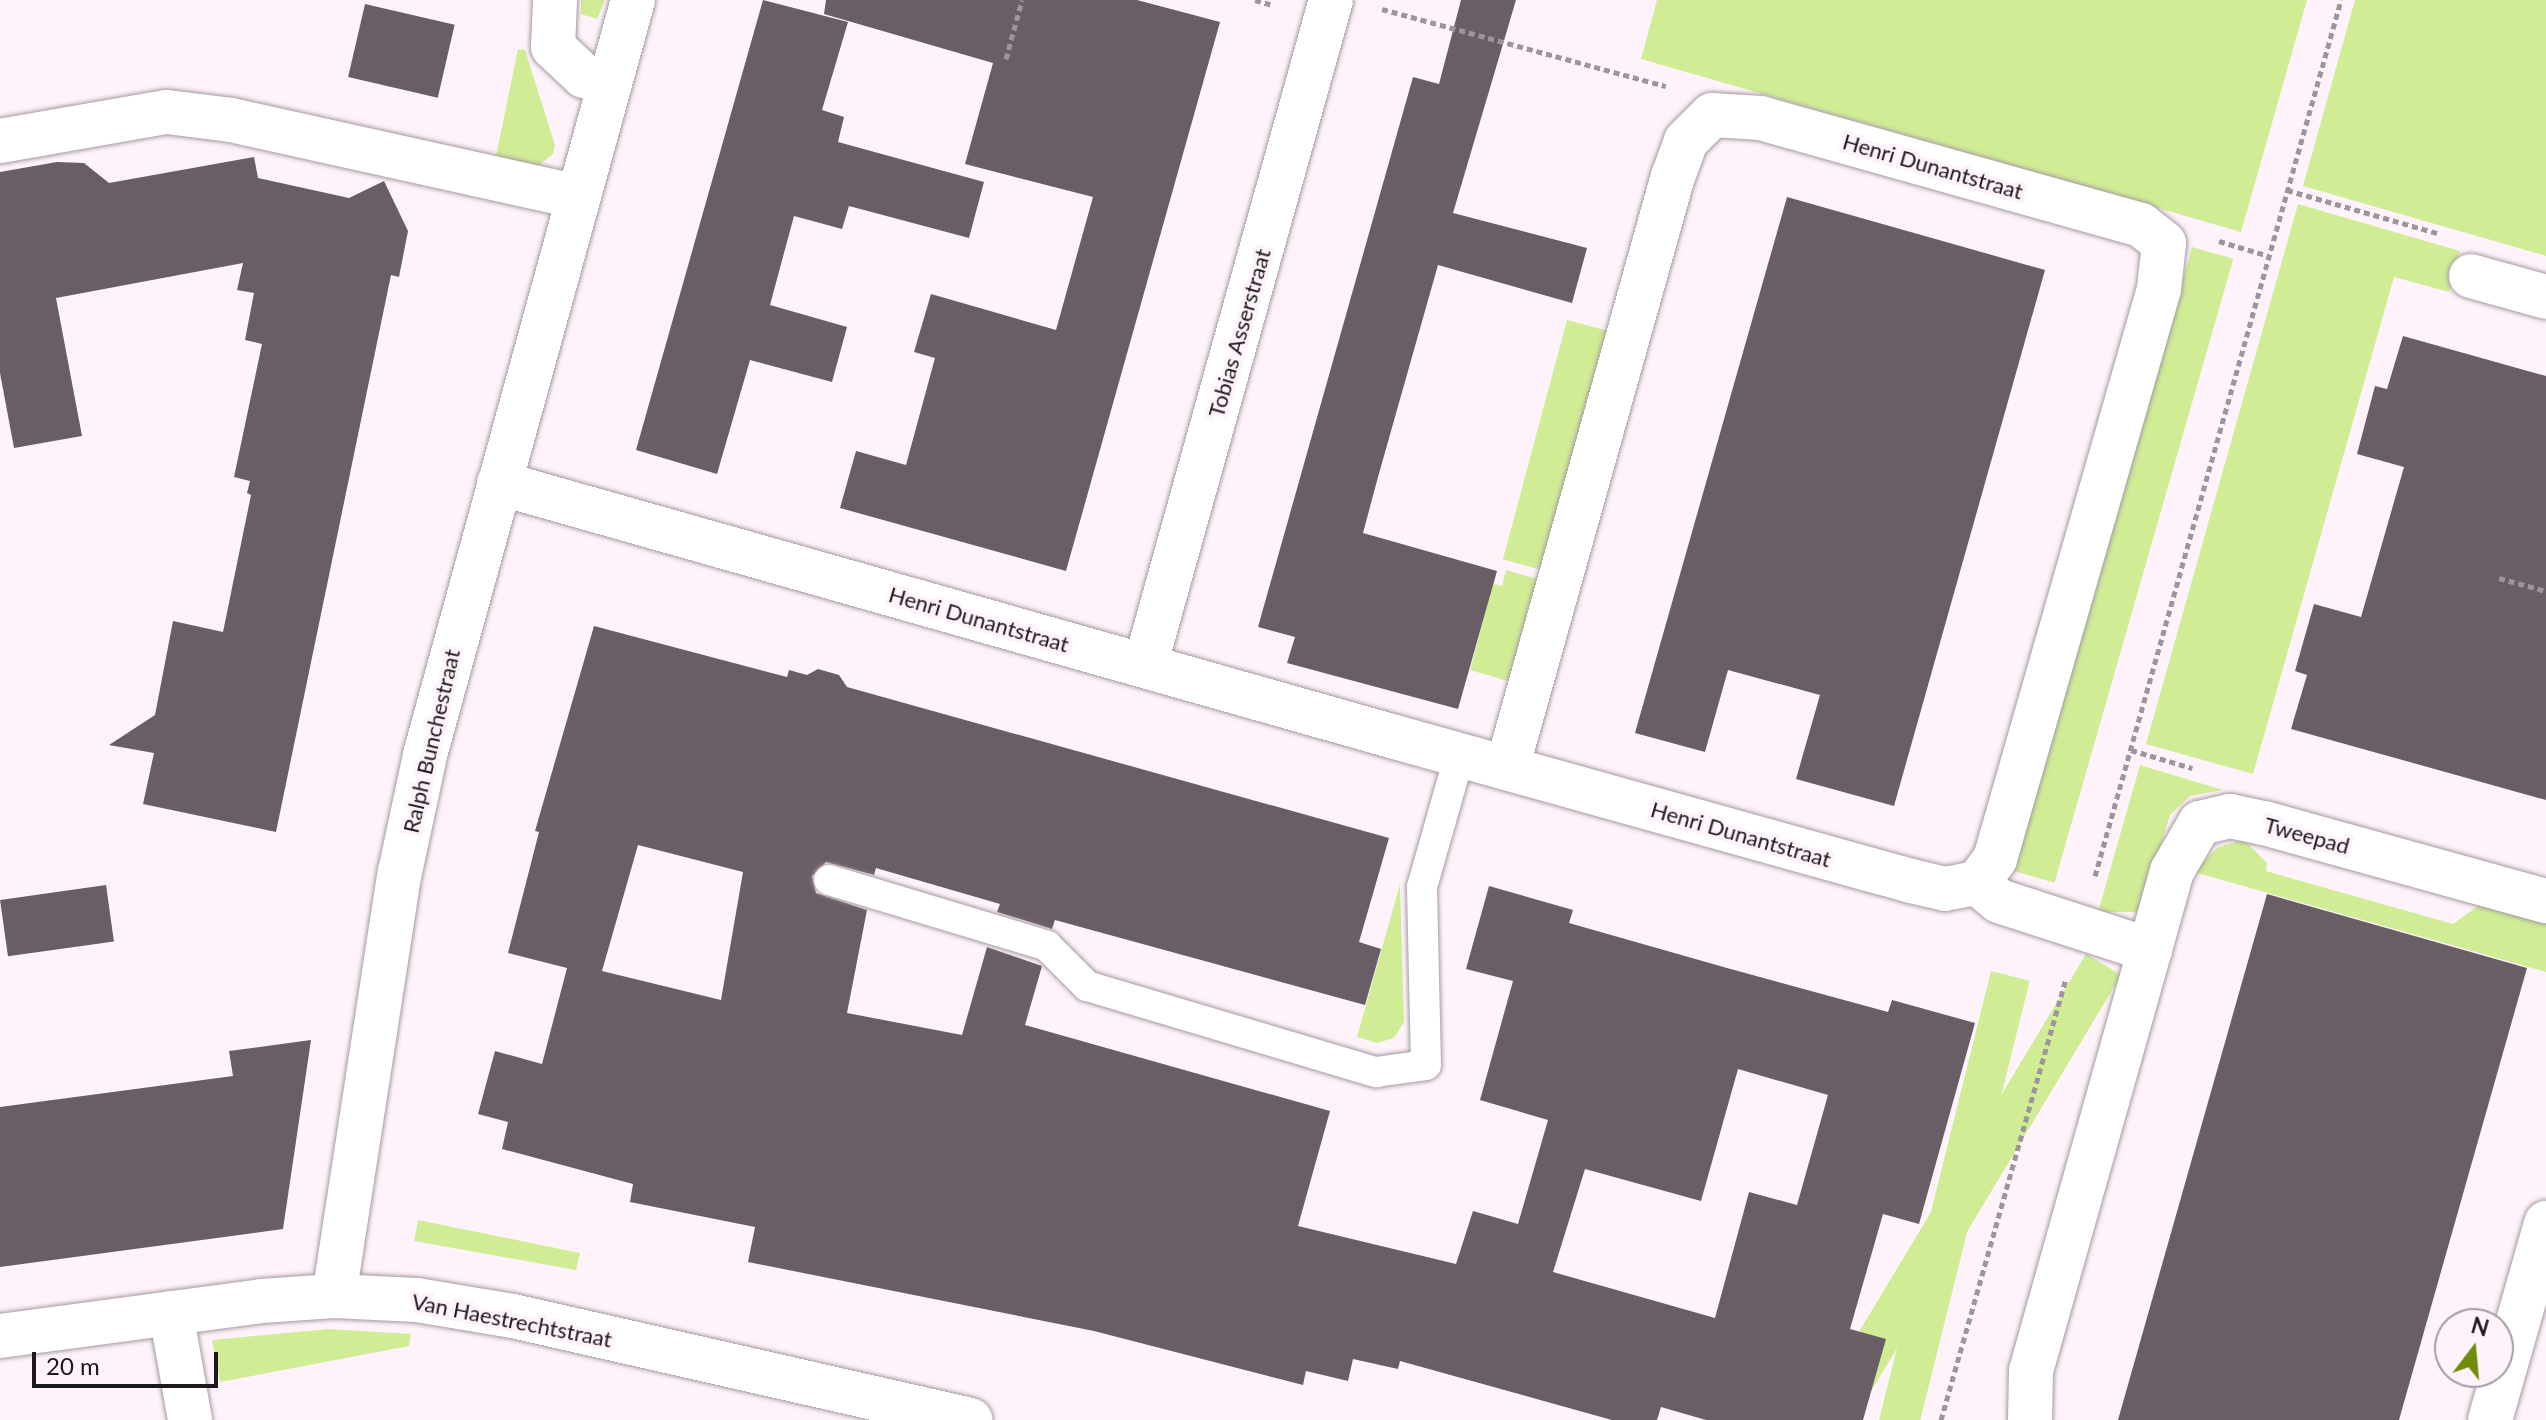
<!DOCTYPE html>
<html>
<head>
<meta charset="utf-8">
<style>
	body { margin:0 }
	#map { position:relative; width:2546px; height:1420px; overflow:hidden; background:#fef3fa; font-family:Lato,sans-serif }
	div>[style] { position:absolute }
	.green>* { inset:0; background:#d0ed95; transform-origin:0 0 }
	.building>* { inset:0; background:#6a5e66; transform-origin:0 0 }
	.path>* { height:5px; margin-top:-2.5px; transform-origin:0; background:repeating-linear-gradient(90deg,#9d959a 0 6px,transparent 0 10px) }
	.roads { filter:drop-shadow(0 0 2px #a699a1) drop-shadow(0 0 2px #a699a1) }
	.lane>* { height:30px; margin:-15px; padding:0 15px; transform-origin:15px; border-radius:15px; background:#fff }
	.street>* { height:44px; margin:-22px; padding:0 22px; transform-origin:22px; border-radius:22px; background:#fff }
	span { translate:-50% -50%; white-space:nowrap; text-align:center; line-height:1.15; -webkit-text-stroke:8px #fef3fa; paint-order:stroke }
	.street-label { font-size:22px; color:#1d181b }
	.north { position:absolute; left:2434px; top:1308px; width:80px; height:80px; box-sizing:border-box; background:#fef3fa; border:2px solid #a49ba1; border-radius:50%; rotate:16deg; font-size:22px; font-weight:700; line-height:32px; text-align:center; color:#1d181b }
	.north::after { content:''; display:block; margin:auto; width:28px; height:36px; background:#6f8c0b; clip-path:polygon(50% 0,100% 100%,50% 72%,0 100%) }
	.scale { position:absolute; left:32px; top:1352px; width:186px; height:36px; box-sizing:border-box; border:4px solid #1d181b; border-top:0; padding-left:10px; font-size:24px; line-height:28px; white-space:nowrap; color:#1d181b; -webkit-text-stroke:6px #fef3fa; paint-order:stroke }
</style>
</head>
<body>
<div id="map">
	<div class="green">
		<i style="clip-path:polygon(581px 0,605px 0,597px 19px,581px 14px)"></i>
		<i style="clip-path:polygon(1657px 0,2307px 0,2241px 232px,1641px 59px)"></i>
		<i style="clip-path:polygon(2355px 0,2546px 0,2546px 256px,2303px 186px)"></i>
		<i style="clip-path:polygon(518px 49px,525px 50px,555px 145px,553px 154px,538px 166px,495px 161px)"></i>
		<i style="clip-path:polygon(2298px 204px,2460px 251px,2449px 292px,2394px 277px,2253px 774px,2146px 744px)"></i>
		<i style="left:2192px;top:247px;width:43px;height:649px;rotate:16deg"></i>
		<i style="left:1567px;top:320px;width:41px;height:248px;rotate:15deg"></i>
		<i style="clip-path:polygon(1506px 570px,1537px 579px,1508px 681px,1470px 670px,1493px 584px,1502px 586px)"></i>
		<i style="clip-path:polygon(2140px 765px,2223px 790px,2190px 796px,2170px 815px,2140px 912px,2098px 912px)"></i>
		<i style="clip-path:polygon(2244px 840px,2267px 863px,2266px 871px,2453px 924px,2479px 905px,2546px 923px,2546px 972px,2194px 872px,2218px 847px)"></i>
		<i style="clip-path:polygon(1400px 884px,1404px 1022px,1394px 1038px,1377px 1043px,1357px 1037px)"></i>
		<i style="left:2086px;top:954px;width:41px;height:484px;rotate:31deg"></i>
		<i style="left:1991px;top:971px;width:40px;height:467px;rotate:14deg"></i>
		<i style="clip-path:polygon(418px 1220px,580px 1253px,576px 1270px,414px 1241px)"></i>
		<i style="clip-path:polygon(328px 1329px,411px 1334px,409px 1346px,220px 1382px,212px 1340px)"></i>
	</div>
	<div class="building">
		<i style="clip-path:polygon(763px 0,848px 22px,822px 110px,844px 117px,838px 142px,984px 182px,969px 238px,849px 206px,842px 229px,794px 216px,770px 305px,847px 327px,832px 382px,750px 360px,717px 474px,636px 450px)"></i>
		<i style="clip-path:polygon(826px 0,1137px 0,1220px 22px,1066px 571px,840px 508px,856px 451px,906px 465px,935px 358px,914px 352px,931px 294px,1056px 330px,1093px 197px,965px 164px,993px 63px,824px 14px)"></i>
		<i style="clip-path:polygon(1461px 0,1516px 0,1453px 213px,1587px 248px,1572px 303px,1438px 265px,1378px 477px,1363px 533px,1497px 571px,1458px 709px,1287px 663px,1295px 637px,1258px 627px,1413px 77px,1439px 84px)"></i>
		<i style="left:365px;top:4px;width:92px;height:75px;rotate:13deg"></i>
		<i style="clip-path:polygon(254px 157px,258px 178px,349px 198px,384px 181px,408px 231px,399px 277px,391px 275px,276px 832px,143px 804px,154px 753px,109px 745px,155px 715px,173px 621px,223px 632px,251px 495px,247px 493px,250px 481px,234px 477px,262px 344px,245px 340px,254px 293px,237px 290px,243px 263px,56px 298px,82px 436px,14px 448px,0 373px,0 172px,57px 162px,84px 163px,109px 183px)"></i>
		<i style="clip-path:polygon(1787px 197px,2045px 270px,1894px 806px,1796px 779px,1820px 695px,1728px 670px,1705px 752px,1635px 733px)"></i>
		<i style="clip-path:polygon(2403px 336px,2546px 376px,2546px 800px,2291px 729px,2307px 675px,2295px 671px,2314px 604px,2361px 617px,2404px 467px,2357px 454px,2375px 386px,2387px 389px)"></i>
		<i style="clip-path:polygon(evenodd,594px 626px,787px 677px,789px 670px,807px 675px,818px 669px,839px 675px,847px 687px,1389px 838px,1359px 942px,1381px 949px,1365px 1005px,1055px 920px,1052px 929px,997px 912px,1000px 904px,876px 868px,874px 875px,826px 862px,812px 876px,816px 893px,867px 910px,847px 1013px,962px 1035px,987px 947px,1042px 966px,1025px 1025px,1330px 1111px,1298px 1226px,1456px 1264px,1473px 1211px,1518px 1224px,1548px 1120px,1480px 1100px,1513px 981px,1466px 969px,1489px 886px,1573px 910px,1569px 923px,1727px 968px,1888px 1012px,1892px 1000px,1975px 1023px,1919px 1224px,1883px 1214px,1850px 1329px,1886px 1339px,1863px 1420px,1706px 1420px,1661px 1407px,1657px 1420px,1612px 1420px,1400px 1361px,1398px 1369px,1353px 1359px,1348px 1381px,1306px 1371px,1303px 1385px,1094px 1331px,748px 1262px,755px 1227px,630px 1202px,633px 1184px,502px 1149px,508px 1122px,478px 1114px,495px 1051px,542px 1064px,567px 968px,508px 953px,539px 832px,535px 831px,594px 626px,638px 845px,743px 872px,721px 1000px,602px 971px,638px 845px,594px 626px,1738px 1069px,1828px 1095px,1797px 1205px,1749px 1192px,1715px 1318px,1553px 1272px,1585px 1169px,1701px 1201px,1738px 1069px)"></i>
		<i style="left:106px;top:885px;width:57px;height:107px;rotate:82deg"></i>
		<i style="clip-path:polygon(2267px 894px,2527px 968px,2399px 1420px,2118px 1420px)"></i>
		<i style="clip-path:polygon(311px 1040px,283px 1229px,0 1267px,0 1107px,233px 1076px,229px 1051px)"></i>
	</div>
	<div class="path">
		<i style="left:1255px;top:0;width:19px;rotate:16deg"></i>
		<i style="left:1382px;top:9px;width:294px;rotate:15.2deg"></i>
		<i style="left:1006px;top:59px;width:61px;rotate:-74.8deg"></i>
		<i style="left:2287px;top:190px;width:159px;rotate:16deg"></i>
		<i style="left:2219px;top:241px;width:52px;rotate:16.7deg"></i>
		<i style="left:2499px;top:578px;width:49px;rotate:15.5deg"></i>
		<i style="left:2131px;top:750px;width:64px;rotate:16.4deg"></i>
		<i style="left:2095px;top:876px;width:910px;rotate:-74.31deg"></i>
		<i style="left:1941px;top:1420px;width:459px;rotate:-74.2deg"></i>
	</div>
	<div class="roads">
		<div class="lane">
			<i style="left:829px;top:880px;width:228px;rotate:16.8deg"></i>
			<i style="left:1047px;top:946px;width:57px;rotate:45deg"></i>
			<i style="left:1087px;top:986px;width:302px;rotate:16.6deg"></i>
			<i style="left:1376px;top:1072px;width:50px;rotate:-8deg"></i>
			<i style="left:1426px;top:1065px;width:178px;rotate:-91.3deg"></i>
			<i style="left:1422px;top:887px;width:138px;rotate:-74.1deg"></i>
		</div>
		<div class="street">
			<i style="left:555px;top:0;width:47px;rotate:92.4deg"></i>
			<i style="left:553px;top:47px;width:42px;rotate:43.1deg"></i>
			<i style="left:584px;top:76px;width:27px;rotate:15deg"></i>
			<i style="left:0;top:141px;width:169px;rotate:-9.9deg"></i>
			<i style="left:167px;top:112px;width:64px;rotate:7.1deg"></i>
			<i style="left:231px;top:120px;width:356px;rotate:12.5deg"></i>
			<i style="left:2471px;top:276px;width:78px;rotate:15.6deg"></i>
			<i style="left:499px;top:483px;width:931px;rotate:15.83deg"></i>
			<i style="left:1395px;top:737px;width:536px;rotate:15.59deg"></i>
			<i style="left:1911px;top:881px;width:35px;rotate:13deg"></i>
			<i style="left:1945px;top:889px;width:33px;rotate:-11deg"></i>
			<i style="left:1977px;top:883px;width:30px;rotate:-53deg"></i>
			<i style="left:1995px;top:859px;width:593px;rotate:-73.95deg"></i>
			<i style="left:2159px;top:289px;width:46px;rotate:-83.8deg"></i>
			<i style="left:2164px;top:243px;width:29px;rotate:-142deg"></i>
			<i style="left:2141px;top:225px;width:395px;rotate:-164.3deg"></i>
			<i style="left:1761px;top:118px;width:49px;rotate:-176.5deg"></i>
			<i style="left:1712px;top:115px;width:37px;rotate:135deg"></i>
			<i style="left:1686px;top:141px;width:37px;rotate:110deg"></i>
			<i style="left:1673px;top:176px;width:615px;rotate:105.66deg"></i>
			<i style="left:1145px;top:666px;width:691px;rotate:-74.4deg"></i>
			<i style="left:1977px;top:883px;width:28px;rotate:39deg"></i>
			<i style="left:1999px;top:901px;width:159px;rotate:18deg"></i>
			<i style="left:334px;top:1296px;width:429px;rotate:-81.2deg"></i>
			<i style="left:400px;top:872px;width:120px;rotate:-77.9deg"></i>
			<i style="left:425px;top:755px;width:783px;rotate:-74.6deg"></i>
			<i style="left:171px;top:1313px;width:109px;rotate:79.9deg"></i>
			<i style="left:0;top:1336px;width:263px;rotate:-7.6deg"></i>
			<i style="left:261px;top:1301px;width:73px;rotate:-3.9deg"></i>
			<i style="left:334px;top:1296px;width:83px;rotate:2.8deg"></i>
			<i style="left:417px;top:1300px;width:97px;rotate:9.5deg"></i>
			<i style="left:513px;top:1316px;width:469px;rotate:12.8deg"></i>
			<i style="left:2030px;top:1420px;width:49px;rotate:-88.8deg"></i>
			<i style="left:2031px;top:1371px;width:520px;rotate:-74.25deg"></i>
			<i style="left:2172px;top:871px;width:56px;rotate:-59.7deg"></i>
			<i style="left:2200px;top:823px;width:31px;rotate:-13deg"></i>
			<i style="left:2230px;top:816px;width:35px;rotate:12deg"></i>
			<i style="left:2264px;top:823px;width:293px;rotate:15.5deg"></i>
			<i style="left:2490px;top:1420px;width:205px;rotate:-74.1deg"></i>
		</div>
	</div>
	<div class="street-label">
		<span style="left:1933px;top:166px;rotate:16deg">Henri Dunantstraat</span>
		<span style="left:1239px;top:333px;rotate:-74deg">Tobias Asserstraat</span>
		<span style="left:979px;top:619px;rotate:16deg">Henri Dunantstraat</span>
		<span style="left:431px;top:741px;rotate:-77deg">Ralph Bunchestraat</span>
		<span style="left:1741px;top:834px;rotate:16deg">Henri Dunantstraat</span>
		<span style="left:2307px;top:835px;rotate:15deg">Tweepad</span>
		<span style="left:512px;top:1320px;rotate:11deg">Van Haestrechtstraat</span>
	</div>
	<div class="north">N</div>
	<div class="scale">20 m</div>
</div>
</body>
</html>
